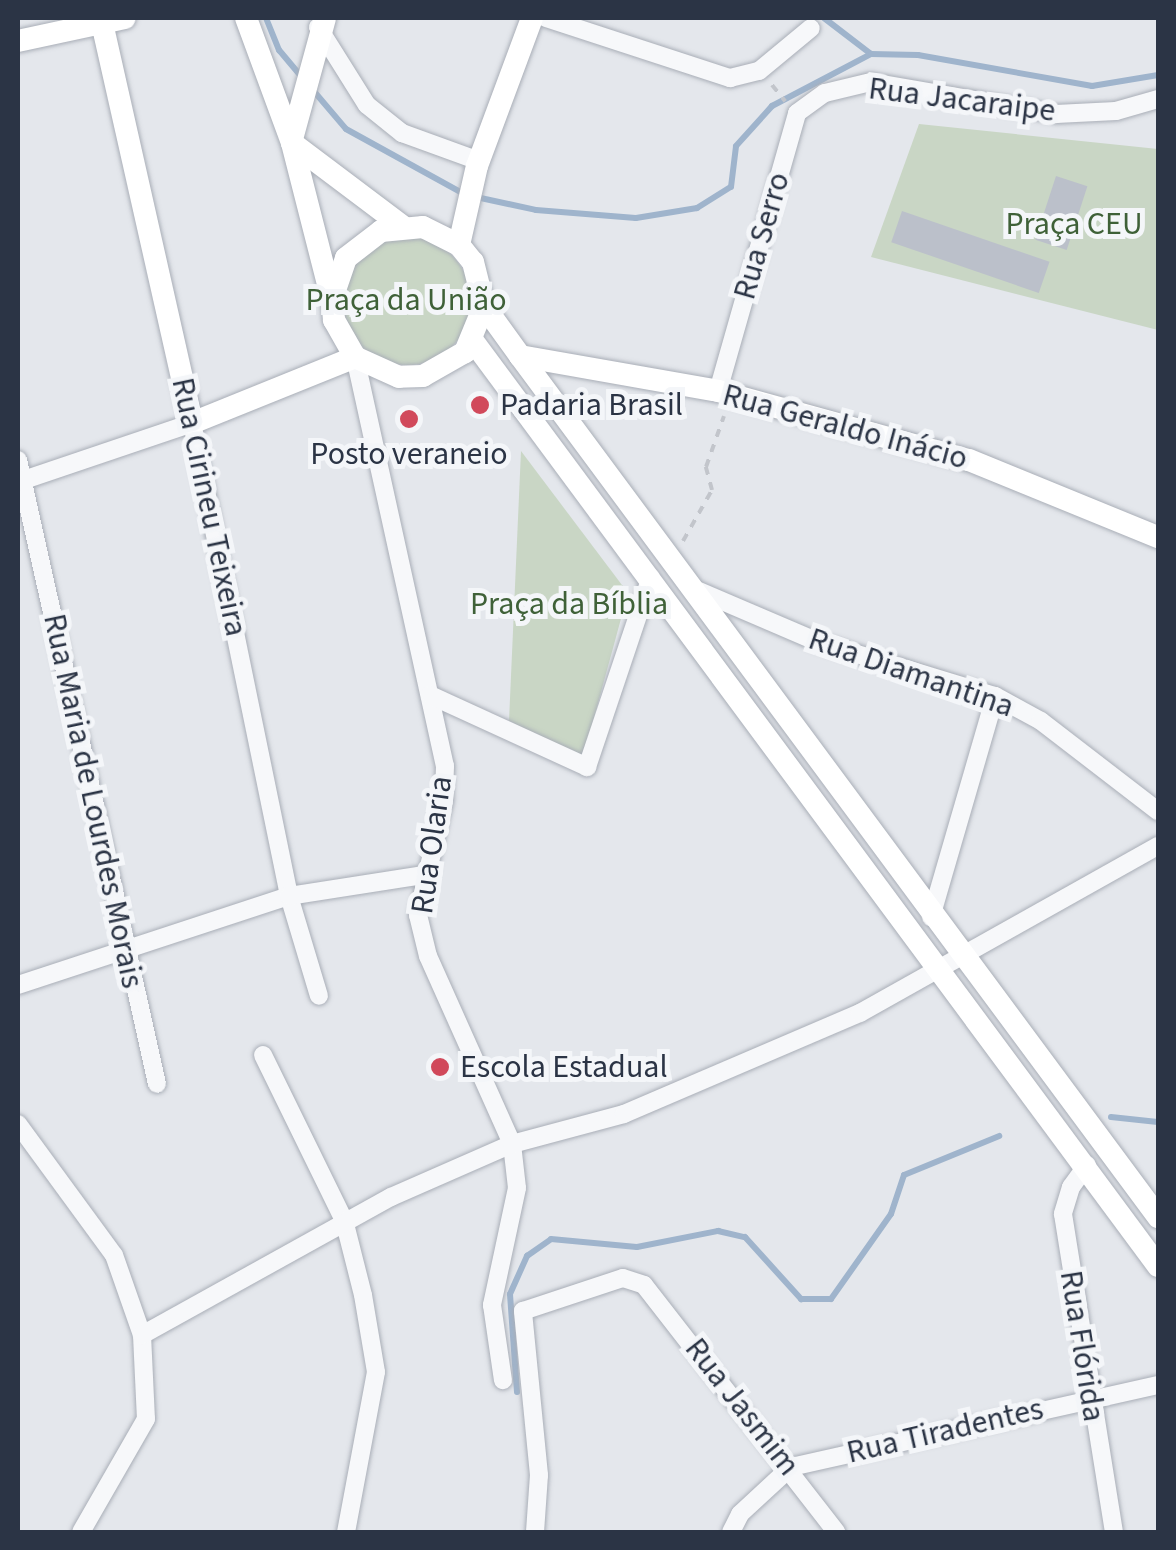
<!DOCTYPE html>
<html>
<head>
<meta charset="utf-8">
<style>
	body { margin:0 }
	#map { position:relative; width:1176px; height:1550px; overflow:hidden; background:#e4e7ec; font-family:"Source Sans 3",sans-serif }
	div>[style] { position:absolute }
	.green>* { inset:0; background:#c9d6c5 }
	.round { border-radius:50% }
	.stream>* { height:6px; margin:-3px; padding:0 3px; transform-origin:3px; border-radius:3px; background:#9fb4cc }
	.building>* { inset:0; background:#bbc0ca; transform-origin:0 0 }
	.path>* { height:4px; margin-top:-2px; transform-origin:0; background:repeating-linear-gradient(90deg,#c2c5cb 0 8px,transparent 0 16px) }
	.roads { filter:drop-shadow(0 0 2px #a9aeb7) drop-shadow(0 0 2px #a9aeb7) }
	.street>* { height:18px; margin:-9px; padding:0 9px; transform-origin:9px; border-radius:9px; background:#f7f8fa }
	.secondary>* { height:22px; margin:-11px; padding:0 11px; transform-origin:11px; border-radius:11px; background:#fff }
	.dots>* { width:28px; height:28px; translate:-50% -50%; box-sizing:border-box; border:5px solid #f4f6f9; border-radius:50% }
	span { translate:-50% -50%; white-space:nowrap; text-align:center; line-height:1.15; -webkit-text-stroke:10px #f4f6f9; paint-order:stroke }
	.street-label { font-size:32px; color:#2b3445 }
	.park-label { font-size:32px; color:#3f6138 }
	.poi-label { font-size:32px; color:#2b3445 }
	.left { translate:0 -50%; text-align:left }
	.frame { position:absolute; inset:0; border:20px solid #2b3445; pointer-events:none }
</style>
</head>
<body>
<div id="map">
	<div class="green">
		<i style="clip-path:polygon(919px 124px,1158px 149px,1158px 330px,871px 257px)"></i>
		<i class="round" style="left:343px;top:237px;width:128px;height:128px"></i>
		<i style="clip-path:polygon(521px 451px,628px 593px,583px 758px,509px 721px)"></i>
	</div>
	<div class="stream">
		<i style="left:266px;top:18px;width:35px;rotate:68deg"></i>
		<i style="left:279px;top:50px;width:34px;rotate:50deg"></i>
		<i style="left:824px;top:18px;width:59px;rotate:37.5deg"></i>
		<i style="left:312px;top:89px;width:52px;rotate:49.6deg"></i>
		<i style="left:346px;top:129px;width:135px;rotate:28.8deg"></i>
		<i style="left:476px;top:197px;width:61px;rotate:12.2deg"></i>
		<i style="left:536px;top:210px;width:100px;rotate:4.6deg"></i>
		<i style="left:636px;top:218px;width:62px;rotate:-9.3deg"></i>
		<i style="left:697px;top:208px;width:40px;rotate:-32deg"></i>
		<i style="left:731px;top:187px;width:41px;rotate:-83deg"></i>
		<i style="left:736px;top:146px;width:54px;rotate:-48deg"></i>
		<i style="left:772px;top:106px;width:112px;rotate:-27.7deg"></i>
		<i style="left:871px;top:54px;width:47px;rotate:1.2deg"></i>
		<i style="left:918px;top:55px;width:177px;rotate:10.1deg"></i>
		<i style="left:1092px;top:86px;width:67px;rotate:-9.5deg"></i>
		<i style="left:1111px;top:1117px;width:47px;rotate:6.1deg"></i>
		<i style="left:517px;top:1392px;width:98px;rotate:-94.1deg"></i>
		<i style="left:510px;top:1294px;width:42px;rotate:-65.9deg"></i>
		<i style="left:527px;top:1256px;width:29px;rotate:-35deg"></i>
		<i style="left:551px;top:1239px;width:86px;rotate:5.3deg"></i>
		<i style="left:637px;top:1247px;width:83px;rotate:-11.2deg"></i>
		<i style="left:718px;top:1231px;width:28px;rotate:13deg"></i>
		<i style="left:745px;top:1237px;width:84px;rotate:47.9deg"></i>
		<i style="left:801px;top:1299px;width:30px"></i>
		<i style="left:831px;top:1299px;width:104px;rotate:-54.8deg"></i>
		<i style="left:891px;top:1214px;width:41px;rotate:-71.6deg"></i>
		<i style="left:904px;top:1175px;width:103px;rotate:-22.3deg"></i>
	</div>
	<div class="building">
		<i style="left:1056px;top:176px;width:33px;height:67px;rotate:18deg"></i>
		<i style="left:902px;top:211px;width:156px;height:33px;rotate:19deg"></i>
	</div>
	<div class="path">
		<i style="left:772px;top:85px;width:21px;rotate:51deg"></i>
		<i style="left:683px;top:541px;width:59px;rotate:-60.4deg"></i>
		<i style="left:712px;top:490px;width:24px;rotate:-105deg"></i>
		<i style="left:706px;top:467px;width:54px;rotate:-70.6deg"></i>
	</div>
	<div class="roads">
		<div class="street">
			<i style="left:546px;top:18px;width:194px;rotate:18.1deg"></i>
			<i style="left:730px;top:78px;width:30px;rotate:-14deg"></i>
			<i style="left:759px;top:71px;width:67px;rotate:-39.6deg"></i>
			<i style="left:318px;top:27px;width:92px;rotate:57.9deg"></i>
			<i style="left:367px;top:105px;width:45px;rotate:38.7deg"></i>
			<i style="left:402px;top:133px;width:82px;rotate:20deg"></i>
			<i style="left:355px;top:357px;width:419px;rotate:77.6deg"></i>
			<i style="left:445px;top:766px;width:34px;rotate:92deg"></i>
			<i style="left:444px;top:800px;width:118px;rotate:102.7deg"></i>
			<i style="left:418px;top:915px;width:42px;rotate:76.3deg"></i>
			<i style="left:428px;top:956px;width:206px;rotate:65.9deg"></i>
			<i style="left:512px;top:1144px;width:44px;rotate:83.5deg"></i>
			<i style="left:517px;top:1188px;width:120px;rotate:102.1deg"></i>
			<i style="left:492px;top:1305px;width:76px;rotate:81.7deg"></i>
			<i style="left:718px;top:391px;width:289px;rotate:-74.1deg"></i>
			<i style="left:797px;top:113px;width:34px;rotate:-36deg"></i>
			<i style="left:825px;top:93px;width:47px;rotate:-13.4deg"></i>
			<i style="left:871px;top:82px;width:188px;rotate:9.8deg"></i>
			<i style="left:1056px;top:114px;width:60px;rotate:-2.9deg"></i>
			<i style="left:1116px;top:111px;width:44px;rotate:-15.9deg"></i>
			<i style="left:18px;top:460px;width:639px;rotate:77.44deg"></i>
			<i style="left:18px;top:482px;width:184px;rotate:-18.7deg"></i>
			<i style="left:192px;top:423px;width:483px;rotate:78.4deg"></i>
			<i style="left:289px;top:896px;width:104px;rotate:73.3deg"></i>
			<i style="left:699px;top:591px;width:129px;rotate:23.2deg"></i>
			<i style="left:818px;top:642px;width:185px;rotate:17deg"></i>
			<i style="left:995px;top:696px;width:52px;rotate:28.5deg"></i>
			<i style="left:1041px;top:721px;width:148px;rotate:37.6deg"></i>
			<i style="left:430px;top:695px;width:173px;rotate:24.6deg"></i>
			<i style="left:587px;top:767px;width:200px;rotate:-71.4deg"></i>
			<i style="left:931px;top:917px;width:230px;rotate:-73.8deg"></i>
			<i style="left:18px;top:985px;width:285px;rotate:-18.2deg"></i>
			<i style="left:289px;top:896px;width:136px;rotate:-8.9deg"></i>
			<i style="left:263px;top:1055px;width:184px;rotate:63.9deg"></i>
			<i style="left:344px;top:1220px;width:77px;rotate:75.8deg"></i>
			<i style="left:363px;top:1295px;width:78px;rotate:80.4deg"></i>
			<i style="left:376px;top:1372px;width:163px;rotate:100.6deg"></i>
			<i style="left:18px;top:1124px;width:162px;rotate:53.8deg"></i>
			<i style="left:114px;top:1255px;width:85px;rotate:70.7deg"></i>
			<i style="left:142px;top:1335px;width:84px;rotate:87.3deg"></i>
			<i style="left:146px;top:1419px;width:130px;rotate:119.9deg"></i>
			<i style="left:1087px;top:1165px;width:27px;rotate:126deg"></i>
			<i style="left:1071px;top:1187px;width:28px;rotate:107deg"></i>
			<i style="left:1063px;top:1214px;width:322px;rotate:80.9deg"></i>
			<i style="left:142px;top:1335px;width:285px;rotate:-29deg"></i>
			<i style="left:391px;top:1197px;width:132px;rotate:-23.7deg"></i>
			<i style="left:512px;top:1144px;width:116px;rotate:-15deg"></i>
			<i style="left:624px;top:1114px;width:257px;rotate:-23.2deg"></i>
			<i style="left:860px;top:1013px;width:342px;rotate:-29.3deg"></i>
			<i style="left:535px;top:1532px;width:57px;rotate:-86deg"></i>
			<i style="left:539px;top:1475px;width:165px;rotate:-95.6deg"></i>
			<i style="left:523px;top:1311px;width:105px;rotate:-18.3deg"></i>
			<i style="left:623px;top:1278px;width:22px;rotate:18deg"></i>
			<i style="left:644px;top:1285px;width:313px;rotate:52.1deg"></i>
			<i style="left:731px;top:1532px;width:20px;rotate:-63deg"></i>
			<i style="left:740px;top:1514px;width:69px;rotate:-42.7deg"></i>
			<i style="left:791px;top:1467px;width:376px;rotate:-12.6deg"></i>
		</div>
		<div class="secondary">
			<i style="left:246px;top:18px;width:133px;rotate:69.8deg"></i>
			<i style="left:292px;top:143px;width:158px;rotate:75.7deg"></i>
			<i style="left:102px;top:23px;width:410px;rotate:77.3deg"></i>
			<i style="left:192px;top:423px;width:176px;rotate:-22deg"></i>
			<i style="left:18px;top:41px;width:109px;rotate:-12.1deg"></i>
			<i style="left:292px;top:139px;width:125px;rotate:-74.7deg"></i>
			<i style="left:292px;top:143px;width:138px;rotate:37deg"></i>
			<i style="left:459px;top:245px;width:81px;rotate:-77.2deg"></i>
			<i style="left:477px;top:166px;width:158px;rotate:-69.6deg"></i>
			<i style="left:484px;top:306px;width:50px;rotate:112.4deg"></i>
			<i style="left:465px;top:352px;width:48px;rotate:150.3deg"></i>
			<i style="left:423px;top:376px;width:24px;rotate:178deg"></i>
			<i style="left:399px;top:377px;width:48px;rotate:-155.6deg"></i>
			<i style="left:355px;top:357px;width:43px;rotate:-119.6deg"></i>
			<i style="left:334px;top:320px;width:21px;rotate:-95deg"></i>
			<i style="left:332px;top:299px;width:43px;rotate:-71.1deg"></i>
			<i style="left:346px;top:258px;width:44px;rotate:-37.6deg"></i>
			<i style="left:381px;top:231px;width:42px;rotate:-5.4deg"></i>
			<i style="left:423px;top:227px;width:40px;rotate:26.6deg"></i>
			<i style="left:459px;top:245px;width:22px;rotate:51deg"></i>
			<i style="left:473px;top:262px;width:45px;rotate:76deg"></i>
			<i style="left:484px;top:306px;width:62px;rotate:54.2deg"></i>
			<i style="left:520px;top:356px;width:1072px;rotate:53.46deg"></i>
			<i style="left:473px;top:341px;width:1151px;rotate:53.48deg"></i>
			<i style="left:520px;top:356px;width:201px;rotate:10deg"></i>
			<i style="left:718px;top:391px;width:260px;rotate:15.4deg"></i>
			<i style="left:969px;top:460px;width:204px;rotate:22.2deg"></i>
		</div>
	</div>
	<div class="dots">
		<i style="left:480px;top:405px;background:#d1495b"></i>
		<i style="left:409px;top:419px;background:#d1495b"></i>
		<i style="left:440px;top:1067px;background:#d1495b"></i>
	</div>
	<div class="street-label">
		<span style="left:962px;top:100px;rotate:7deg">Rua Jacaraipe</span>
		<span style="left:762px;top:236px;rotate:-74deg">Rua Serro</span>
		<span style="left:845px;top:427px;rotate:15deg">Rua Geraldo Inácio</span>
		<span style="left:209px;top:507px;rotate:78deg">Rua Cirineu Teixeira</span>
		<span style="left:911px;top:673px;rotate:19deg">Rua Diamantina</span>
		<span style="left:93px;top:801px;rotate:78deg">Rua Maria de Lourdes Morais</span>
		<span style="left:432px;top:845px;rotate:-82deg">Rua Olaria</span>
		<span style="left:1082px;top:1346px;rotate:81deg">Rua Flórida</span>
		<span style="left:742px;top:1407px;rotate:52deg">Rua Jasmim</span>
		<span style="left:945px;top:1431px;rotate:-13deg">Rua Tiradentes</span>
	</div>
	<div class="park-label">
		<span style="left:1074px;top:224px">Praça CEU</span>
		<span style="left:406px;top:300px">Praça da União</span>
		<span style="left:569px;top:604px">Praça da Bíblia</span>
	</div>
	<div class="poi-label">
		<span class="left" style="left:500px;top:405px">Padaria Brasil</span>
		<span style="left:409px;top:454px">Posto veraneio</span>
		<span class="left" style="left:460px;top:1067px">Escola Estadual</span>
	</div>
	<div class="frame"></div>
</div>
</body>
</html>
